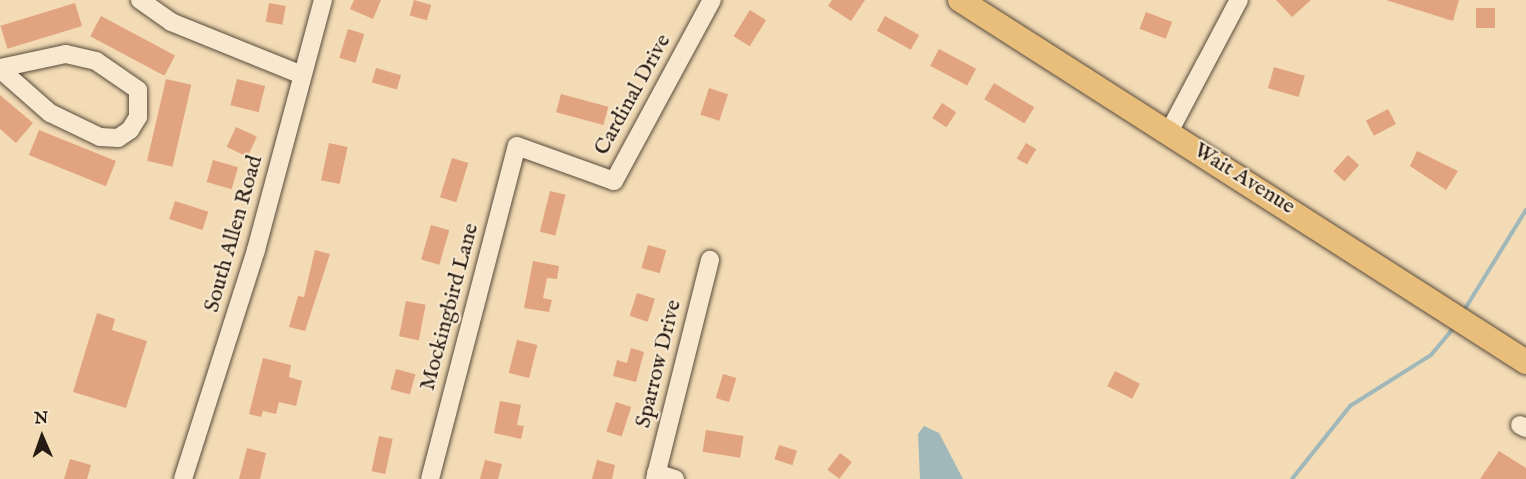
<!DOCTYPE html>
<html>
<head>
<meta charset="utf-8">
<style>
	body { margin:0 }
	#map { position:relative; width:1526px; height:479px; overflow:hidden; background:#f2dbb5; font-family:"IM FELL English",serif }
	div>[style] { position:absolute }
	.water>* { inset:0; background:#a0b8b9 }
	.stream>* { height:4px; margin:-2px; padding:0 2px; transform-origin:2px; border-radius:2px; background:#a0b8b9 }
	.building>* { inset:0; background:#e2a380; transform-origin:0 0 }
	.roads { filter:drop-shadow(0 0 2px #594b3b) drop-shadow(0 0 2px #594b3b) }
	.minor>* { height:18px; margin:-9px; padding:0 9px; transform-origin:9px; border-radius:9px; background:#f7e8cf }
	.major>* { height:24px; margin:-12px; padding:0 12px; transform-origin:12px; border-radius:12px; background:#e9be7a }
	span { translate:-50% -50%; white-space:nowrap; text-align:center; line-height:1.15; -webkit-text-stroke:4.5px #f7e8cf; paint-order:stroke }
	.street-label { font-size:22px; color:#261b12 }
	.north { position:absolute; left:12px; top:407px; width:60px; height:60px; -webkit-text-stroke:4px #f7e8cf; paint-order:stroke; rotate:358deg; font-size:16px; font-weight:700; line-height:24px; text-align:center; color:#261b12 }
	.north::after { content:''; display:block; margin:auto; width:21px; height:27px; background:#261b12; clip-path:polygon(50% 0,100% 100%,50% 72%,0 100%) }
</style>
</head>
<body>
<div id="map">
	<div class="water">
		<i style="clip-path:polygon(924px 426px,939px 433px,963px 479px,920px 479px,918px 434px)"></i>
	</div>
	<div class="stream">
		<i style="left:1463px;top:312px;width:120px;rotate:-58.3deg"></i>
		<i style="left:1292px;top:479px;width:93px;rotate:-51.5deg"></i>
		<i style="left:1350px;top:406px;width:96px;rotate:-32.2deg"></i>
		<i style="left:1431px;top:355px;width:38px;rotate:-50deg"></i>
	</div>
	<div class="building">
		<i style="clip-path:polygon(354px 0,381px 0,373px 19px,350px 9px)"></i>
		<i style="left:414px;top:0;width:18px;height:16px;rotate:16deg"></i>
		<i style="clip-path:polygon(832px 0,865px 0,851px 21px,828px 6px)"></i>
		<i style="clip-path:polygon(1276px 0,1311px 0,1292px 17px)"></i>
		<i style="clip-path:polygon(1386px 0,1459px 0,1453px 21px)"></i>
		<i style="left:75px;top:3px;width:24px;height:78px;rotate:73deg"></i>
		<i style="left:269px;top:3px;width:17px;height:19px;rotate:10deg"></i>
		<i style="left:1495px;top:8px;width:20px;height:19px;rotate:90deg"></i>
		<i style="left:750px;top:10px;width:19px;height:31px;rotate:32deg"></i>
		<i style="left:1146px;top:12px;width:28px;height:18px;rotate:21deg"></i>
		<i style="left:101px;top:16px;width:84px;height:23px;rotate:28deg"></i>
		<i style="left:885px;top:16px;width:39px;height:17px;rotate:29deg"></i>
		<i style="left:348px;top:29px;width:17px;height:30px;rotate:17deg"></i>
		<i style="left:939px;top:49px;width:42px;height:19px;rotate:28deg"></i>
		<i style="left:1274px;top:67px;width:32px;height:22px;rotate:16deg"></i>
		<i style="left:376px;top:68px;width:26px;height:15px;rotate:16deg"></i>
		<i style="left:166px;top:79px;width:26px;height:84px;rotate:13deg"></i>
		<i style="left:237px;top:79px;width:29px;height:27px;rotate:14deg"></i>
		<i style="left:994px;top:83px;width:47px;height:19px;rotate:31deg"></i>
		<i style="left:709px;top:88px;width:20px;height:28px;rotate:18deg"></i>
		<i style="left:561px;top:94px;width:49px;height:19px;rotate:15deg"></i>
		<i style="clip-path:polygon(0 95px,33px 123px,16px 143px,0 129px)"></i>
		<i style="left:942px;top:103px;width:17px;height:18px;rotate:33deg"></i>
		<i style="left:1388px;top:109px;width:17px;height:25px;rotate:62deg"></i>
		<i style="left:236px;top:127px;width:23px;height:22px;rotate:25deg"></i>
		<i style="left:39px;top:130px;width:83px;height:27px;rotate:22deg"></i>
		<i style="left:329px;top:143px;width:19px;height:38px;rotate:12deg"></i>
		<i style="left:1026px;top:143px;width:12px;height:18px;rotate:31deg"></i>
		<i style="clip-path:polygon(1417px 151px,1458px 171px,1446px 190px,1410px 166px)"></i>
		<i style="left:1348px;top:155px;width:15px;height:22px;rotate:42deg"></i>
		<i style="left:452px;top:158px;width:17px;height:41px;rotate:17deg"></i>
		<i style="left:213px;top:160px;width:26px;height:23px;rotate:16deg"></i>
		<i style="left:550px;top:191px;width:16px;height:42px;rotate:14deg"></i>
		<i style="left:175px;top:201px;width:35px;height:19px;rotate:18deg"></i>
		<i style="left:431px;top:225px;width:19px;height:36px;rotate:16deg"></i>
		<i style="left:648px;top:245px;width:19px;height:24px;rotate:16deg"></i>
		<i style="clip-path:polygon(315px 250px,330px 254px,305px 331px,289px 327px,298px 296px,304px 297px)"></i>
		<i style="clip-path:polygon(533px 261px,559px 266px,557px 279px,547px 278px,543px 298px,552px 300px,549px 312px,524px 308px)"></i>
		<i style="left:637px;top:293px;width:19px;height:24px;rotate:18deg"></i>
		<i style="left:406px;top:301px;width:20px;height:36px;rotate:11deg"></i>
		<i style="clip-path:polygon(97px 313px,115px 319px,112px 330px,147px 341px,126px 408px,73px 392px)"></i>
		<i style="left:517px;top:340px;width:21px;height:34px;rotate:14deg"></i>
		<i style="clip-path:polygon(631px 348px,644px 352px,636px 382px,613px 376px,617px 360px,627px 363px)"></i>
		<i style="clip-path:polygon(263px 358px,291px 365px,289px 377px,302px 381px,296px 406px,279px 402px,276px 414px,263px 411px,261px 417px,249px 414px)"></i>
		<i style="left:396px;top:369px;width:20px;height:21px;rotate:15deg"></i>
		<i style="left:1115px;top:371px;width:28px;height:17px;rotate:27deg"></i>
		<i style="left:723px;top:374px;width:14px;height:25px;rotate:17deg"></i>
		<i style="clip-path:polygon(500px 401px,521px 405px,517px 425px,524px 426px,521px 439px,494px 433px)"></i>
		<i style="left:616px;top:402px;width:16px;height:31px;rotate:18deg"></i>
		<i style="left:706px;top:430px;width:38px;height:22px;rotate:9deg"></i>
		<i style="left:379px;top:436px;width:14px;height:36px;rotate:12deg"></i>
		<i style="left:779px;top:445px;width:19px;height:15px;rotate:18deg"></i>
		<i style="clip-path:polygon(247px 448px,266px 453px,260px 479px,239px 479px)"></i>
		<i style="clip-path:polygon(1499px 451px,1526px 468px,1526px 479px,1480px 479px)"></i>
		<i style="left:840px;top:453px;width:15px;height:21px;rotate:37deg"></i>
		<i style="clip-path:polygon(70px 459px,91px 465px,87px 479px,64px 479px)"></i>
		<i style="clip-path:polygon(485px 460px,502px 464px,498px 479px,480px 479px)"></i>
		<i style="clip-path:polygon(597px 460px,615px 465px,612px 479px,592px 479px)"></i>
	</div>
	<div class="roads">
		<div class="minor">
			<i style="left:140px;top:0;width:38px;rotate:35deg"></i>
			<i style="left:171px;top:22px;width:141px;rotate:22deg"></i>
			<i style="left:0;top:68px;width:67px;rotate:-12deg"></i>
			<i style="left:66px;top:54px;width:31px;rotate:13deg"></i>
			<i style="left:96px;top:61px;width:51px;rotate:34.6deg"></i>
			<i style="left:138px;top:90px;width:27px;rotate:90deg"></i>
			<i style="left:138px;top:117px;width:15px;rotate:122deg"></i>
			<i style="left:130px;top:130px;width:14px;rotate:146deg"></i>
			<i style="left:118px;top:138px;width:18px;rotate:-177deg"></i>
			<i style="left:100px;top:137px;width:55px;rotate:-154.4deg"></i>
			<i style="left:50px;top:113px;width:67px;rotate:-138.7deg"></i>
			<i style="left:1169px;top:132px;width:149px;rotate:-62.1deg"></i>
			<i style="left:1520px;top:425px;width:7px;rotate:27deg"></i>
			<i style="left:656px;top:473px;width:20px;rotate:18deg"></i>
			<i style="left:183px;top:479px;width:240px;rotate:-72.3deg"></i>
			<i style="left:256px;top:250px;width:259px;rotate:-75deg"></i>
			<i style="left:430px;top:479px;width:344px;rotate:-75.4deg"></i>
			<i style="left:517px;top:146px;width:103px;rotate:19.8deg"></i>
			<i style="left:614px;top:181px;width:206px;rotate:-61.6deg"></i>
			<i style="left:655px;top:479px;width:226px;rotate:-75.9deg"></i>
		</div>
		<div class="major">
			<i style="left:960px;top:0;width:672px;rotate:32.6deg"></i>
		</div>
	</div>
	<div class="street-label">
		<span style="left:633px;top:95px;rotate:-61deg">Cardinal Drive</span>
		<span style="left:1244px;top:179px;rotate:32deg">Wait Avenue</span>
		<span style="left:234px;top:234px;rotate:-74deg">South Allen Road</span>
		<span style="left:450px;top:307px;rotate:-75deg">Mockingbird Lane</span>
		<span style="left:659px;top:364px;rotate:-76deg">Sparrow Drive</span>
	</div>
	<div class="north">N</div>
</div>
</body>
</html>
